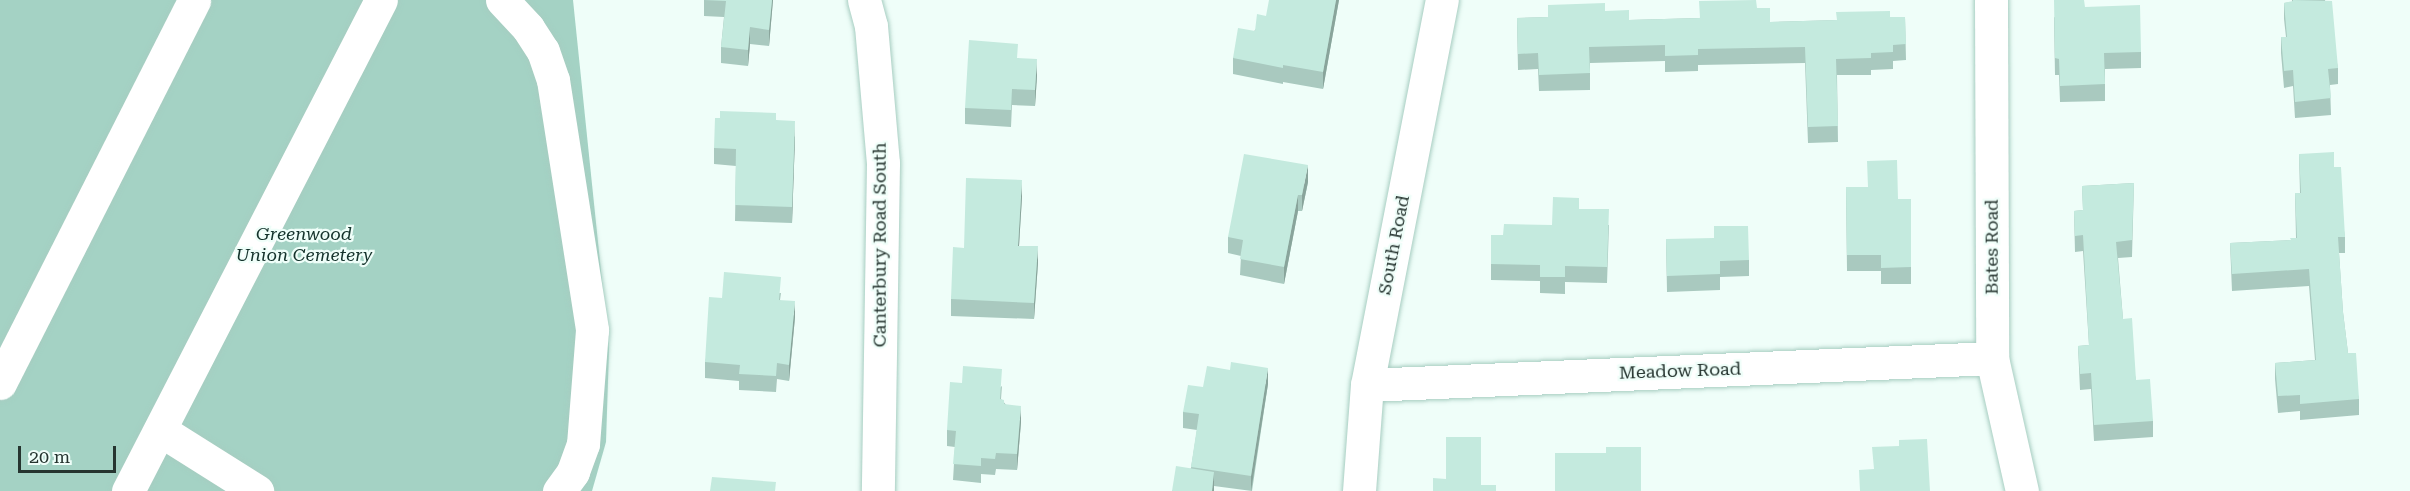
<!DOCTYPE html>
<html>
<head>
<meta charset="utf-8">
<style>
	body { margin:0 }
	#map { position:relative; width:2410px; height:491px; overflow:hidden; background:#effef9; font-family:"Roboto Serif",serif }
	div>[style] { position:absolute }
	.green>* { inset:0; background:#a4d2c4 }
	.roads { filter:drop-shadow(0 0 2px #a7cdc1) drop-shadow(0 0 2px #a7cdc1) }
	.minor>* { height:33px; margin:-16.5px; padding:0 16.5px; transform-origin:16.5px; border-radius:16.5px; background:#fff }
	.wall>* { inset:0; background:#a9c9bf }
	.shaded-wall>* { inset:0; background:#89a49b }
	.building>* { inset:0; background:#c4eade }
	span { translate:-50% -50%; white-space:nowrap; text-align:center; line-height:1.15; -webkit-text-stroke:4.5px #effef9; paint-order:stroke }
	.park-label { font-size:18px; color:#14322b; font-style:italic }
	.street-label { font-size:18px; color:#263530 }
	.scale { position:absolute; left:18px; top:446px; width:98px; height:27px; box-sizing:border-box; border:3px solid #263530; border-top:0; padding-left:8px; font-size:18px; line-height:21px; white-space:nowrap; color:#263530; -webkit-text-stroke:4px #effef9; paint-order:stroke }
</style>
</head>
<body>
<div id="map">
	<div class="green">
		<i style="clip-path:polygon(0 0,573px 0,609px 349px,606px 442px,592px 491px,0 491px)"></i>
	</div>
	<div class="roads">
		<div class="minor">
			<i style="left:502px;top:0;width:38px;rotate:47deg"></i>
			<i style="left:528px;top:28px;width:27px;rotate:57deg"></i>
			<i style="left:543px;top:51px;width:31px;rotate:71deg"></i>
			<i style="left:553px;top:80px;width:253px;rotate:81.1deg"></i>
			<i style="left:592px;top:330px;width:114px;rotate:94.5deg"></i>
			<i style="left:583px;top:444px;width:30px;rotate:110deg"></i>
			<i style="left:573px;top:472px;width:24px;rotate:126deg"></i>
			<i style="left:864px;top:0;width:27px;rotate:75deg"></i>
			<i style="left:871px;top:26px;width:138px;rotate:85deg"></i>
			<i style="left:883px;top:163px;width:328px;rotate:90.9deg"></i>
			<i style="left:1991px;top:0;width:358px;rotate:89.8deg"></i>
			<i style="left:1992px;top:358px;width:136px;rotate:77.3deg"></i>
			<i style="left:0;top:383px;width:429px;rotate:-63.1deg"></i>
			<i style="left:1367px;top:385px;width:626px;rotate:-2.47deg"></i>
			<i style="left:160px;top:430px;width:115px;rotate:32.2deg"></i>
			<i style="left:128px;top:491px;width:552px;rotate:-62.74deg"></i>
			<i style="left:1359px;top:491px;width:106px;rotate:-85.7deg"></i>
			<i style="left:1367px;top:385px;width:392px;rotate:-79deg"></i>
		</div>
	</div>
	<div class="wall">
		<i style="clip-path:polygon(704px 0,773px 0,769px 46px,750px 44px,748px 66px,721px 63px,721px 47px,724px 17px,704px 16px)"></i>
		<i style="clip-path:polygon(1339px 0,1323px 89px,1283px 82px,1283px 84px,1233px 74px,1233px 58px,1266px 16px)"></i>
		<i style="clip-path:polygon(2292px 0,2325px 0,2338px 68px,2338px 84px,2330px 85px,2331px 115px,2295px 118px,2293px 86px,2284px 88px,2281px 53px,2281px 37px,2286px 37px,2284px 19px,2284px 3px,2292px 2px)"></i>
		<i style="clip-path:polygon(1757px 8px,1770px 22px,1837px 20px,1905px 17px,1906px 60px,1893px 61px,1893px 69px,1871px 70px,1871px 75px,1837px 75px,1838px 142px,1808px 143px,1805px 63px,1698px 65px,1698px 71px,1665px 72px,1665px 61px,1590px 63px,1590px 90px,1539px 91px,1538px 69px,1518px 70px,1517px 18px,1548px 17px,1605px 11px,1629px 20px,1699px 18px)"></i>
		<i style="clip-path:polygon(2054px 17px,2141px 52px,2141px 68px,2105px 69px,2105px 101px,2060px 102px,2059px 75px,2055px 75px)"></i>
		<i style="clip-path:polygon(1018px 58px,1037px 76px,1035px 106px,1012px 105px,1011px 127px,965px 124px,965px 108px)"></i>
		<i style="clip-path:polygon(776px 120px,795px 137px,792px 223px,735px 221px,736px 166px,714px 164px,714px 148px)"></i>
		<i style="clip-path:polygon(2299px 154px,2334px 167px,2345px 237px,2345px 253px,2339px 253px,2343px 312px,2348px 353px,2359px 399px,2359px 415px,2300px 420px,2300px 411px,2278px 413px,2275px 379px,2275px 363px,2315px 360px,2309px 286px,2232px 291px,2230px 243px,2291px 240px,2296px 238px,2295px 193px,2300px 193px)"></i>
		<i style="clip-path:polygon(1308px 182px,1302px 211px,1298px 211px,1284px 284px,1240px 275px,1241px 256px,1228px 253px,1228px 237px)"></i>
		<i style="clip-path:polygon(2134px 183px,2132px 257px,2118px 258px,2123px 319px,2136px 380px,2153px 421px,2153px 437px,2094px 441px,2091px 389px,2080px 390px,2078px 346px,2089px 345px,2083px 251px,2075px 252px,2074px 211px,2083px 210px,2082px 186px)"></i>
		<i style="clip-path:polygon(1846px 187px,1898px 199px,1911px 199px,1911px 284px,1881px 284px,1881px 271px,1847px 271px)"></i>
		<i style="clip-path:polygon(1022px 197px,1019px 246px,1038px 263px,1034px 319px,951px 316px,951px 299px,964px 248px)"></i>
		<i style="clip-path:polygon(1552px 225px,1609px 225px,1607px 283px,1565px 282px,1565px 294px,1540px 293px,1540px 281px,1491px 280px,1491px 235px,1503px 235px)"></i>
		<i style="clip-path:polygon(1666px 239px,1749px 260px,1749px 276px,1720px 277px,1720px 290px,1667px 292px)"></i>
		<i style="clip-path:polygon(781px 293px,780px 300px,795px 317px,789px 381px,777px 379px,776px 392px,739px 390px,739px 381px,705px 378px,705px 362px,722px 298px)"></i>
		<i style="clip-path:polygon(1268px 384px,1252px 491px,1214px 486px,1214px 491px,1172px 491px,1191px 468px,1197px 430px,1183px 428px,1183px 412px,1203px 387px)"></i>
		<i style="clip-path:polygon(1002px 386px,1001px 399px,1021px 422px,1017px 470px,996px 469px,995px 475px,981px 474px,981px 483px,953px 480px,955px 447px,947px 446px,947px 430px)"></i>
	</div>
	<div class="shaded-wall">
		<i style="clip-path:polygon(772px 0,773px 0,769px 46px,769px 30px)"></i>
		<i style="clip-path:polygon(1336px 0,1339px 0,1323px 89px,1323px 72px)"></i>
		<i style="clip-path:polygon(750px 27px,750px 44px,748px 66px,748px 50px)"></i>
		<i style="clip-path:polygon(1037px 59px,1037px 76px,1035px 106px,1035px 90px)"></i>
		<i style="clip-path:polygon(795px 121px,795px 137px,792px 223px,792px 207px)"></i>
		<i style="clip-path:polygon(1308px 165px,1308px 182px,1302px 211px,1302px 195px)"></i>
		<i style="clip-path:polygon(1022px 180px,1022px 197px,1018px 262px,1018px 246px)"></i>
		<i style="clip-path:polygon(1298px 195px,1298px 211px,1284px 284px,1284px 267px)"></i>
		<i style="clip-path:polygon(1038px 246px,1038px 263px,1034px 319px,1034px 303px)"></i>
		<i style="clip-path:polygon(795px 301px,795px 317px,789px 381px,789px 365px)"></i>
		<i style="clip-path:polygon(1268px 368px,1268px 384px,1251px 491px,1251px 476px)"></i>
		<i style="clip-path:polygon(1021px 406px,1021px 422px,1017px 470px,1017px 454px)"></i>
		<i style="clip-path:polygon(1214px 472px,1214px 491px,1212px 491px)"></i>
	</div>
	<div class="building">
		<i style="clip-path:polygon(704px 0,772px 0,769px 30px,750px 27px,748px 50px,721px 47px,726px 1px)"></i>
		<i style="clip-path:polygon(1269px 0,1336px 0,1323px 72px,1283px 65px,1283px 68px,1233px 58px,1238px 28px,1255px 31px,1257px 14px,1266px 16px)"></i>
		<i style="clip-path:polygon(1756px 0,1757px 8px,1770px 8px,1770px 22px,1837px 20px,1836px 12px,1890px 11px,1890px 17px,1905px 17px,1906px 44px,1893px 45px,1893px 52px,1871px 53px,1871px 58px,1836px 59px,1838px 126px,1808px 127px,1805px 47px,1698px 49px,1698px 55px,1665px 56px,1665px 45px,1589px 47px,1590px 73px,1539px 75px,1538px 53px,1518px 54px,1517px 18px,1548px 17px,1548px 5px,1605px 3px,1605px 11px,1629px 10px,1629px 20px,1700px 18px,1699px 1px)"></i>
		<i style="clip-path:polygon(2054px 0,2084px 0,2085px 7px,2140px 5px,2141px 52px,2104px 53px,2105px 84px,2060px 86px,2059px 59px,2055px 58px)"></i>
		<i style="clip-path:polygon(2293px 0,2332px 1px,2338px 68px,2328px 69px,2331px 98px,2295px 102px,2293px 70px,2284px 71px,2281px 37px,2287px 37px,2284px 3px,2293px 1px)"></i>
		<i style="clip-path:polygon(969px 40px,1018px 44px,1017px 58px,1037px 59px,1035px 90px,1012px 89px,1011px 110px,965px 108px)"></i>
		<i style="clip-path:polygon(720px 111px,776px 113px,776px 120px,795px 121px,792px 207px,735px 205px,736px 149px,714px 148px,715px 118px,720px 118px)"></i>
		<i style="clip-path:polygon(2334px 152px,2334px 167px,2341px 167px,2345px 237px,2338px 237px,2343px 312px,2348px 353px,2356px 353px,2359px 399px,2300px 404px,2300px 395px,2278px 396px,2275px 363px,2316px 360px,2309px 269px,2232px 274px,2230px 243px,2291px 240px,2290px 238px,2297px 238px,2295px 193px,2301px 193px,2299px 154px)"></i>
		<i style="clip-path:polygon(1244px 154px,1308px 165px,1302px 195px,1298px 195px,1284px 267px,1240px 259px,1243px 240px,1228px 237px)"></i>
		<i style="clip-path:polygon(1897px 160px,1898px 199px,1911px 199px,1911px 267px,1881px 268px,1881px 255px,1847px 255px,1846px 187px,1868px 187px,1867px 161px)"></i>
		<i style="clip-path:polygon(966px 178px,1022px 180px,1018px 246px,1038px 246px,1034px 303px,951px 299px,953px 247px,964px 248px)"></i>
		<i style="clip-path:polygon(2134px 183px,2132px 240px,2116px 242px,2123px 319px,2132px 318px,2136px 380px,2150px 379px,2153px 421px,2094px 425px,2091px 373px,2080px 374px,2078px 346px,2089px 345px,2083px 235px,2075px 236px,2074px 211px,2083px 210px,2082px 186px)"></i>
		<i style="clip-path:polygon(1553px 197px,1579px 198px,1579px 209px,1609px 209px,1607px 267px,1565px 266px,1565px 277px,1540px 277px,1540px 265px,1491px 264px,1491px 235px,1503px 235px,1504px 224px,1552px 225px)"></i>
		<i style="clip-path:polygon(1714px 226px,1748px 226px,1749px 260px,1720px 261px,1720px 274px,1667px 276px,1666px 239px,1714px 238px)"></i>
		<i style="clip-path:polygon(724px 272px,781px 277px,779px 300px,795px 301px,789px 365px,777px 363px,776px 376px,739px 374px,740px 365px,705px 362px,709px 297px,722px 298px)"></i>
		<i style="clip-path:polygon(1231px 362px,1268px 368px,1251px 476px,1191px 467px,1199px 414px,1183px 412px,1188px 385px,1203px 387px,1207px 366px,1230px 370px)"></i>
		<i style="clip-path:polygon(963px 366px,1002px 369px,1000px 399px,1004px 400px,1004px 404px,1021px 406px,1017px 454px,996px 453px,995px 459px,981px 458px,981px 466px,953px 464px,956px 431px,947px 430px,950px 382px,962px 383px)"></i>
		<i style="clip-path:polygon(1446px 437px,1481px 437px,1481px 485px,1496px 485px,1496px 491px,1433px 491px,1433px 478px,1446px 479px)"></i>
		<i style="clip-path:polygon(1927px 439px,1930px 491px,1860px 491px,1859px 470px,1874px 469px,1872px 447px,1899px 446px,1899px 440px)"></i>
		<i style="clip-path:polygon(1606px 447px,1641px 447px,1641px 491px,1555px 491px,1555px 453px,1606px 453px)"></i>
		<i style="clip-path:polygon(1176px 466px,1214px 472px,1212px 491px,1172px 491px)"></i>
		<i style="clip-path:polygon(712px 477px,776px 482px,775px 491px,710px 491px)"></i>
	</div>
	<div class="park-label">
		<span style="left:304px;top:245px">Greenwood<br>Union Cemetery</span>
	</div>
	<div class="street-label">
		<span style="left:880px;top:245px;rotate:-90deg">Canterbury Road South</span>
		<span style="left:1394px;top:245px;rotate:-79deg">South Road</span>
		<span style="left:1992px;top:247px;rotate:-90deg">Bates Road</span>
		<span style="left:1680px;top:371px;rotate:-2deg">Meadow Road</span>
	</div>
	<div class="scale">20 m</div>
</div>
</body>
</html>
